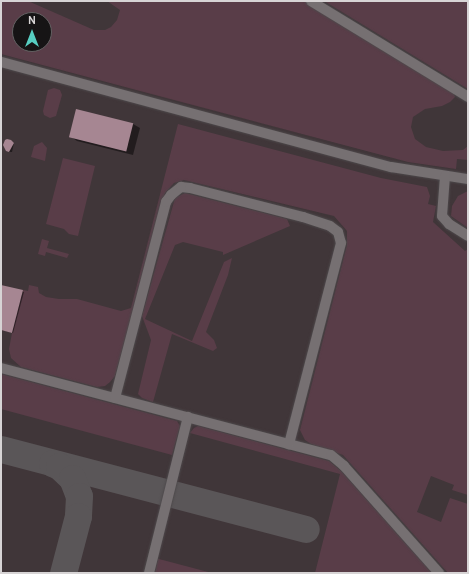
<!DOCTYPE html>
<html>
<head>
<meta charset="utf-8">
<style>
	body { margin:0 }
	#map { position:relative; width:469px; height:574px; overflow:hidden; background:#302b2d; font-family:Overpass,sans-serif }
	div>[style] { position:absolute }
	.built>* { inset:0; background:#403639 }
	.green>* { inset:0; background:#593d48 }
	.shadow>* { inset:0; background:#0007 }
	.taxiway>* { height:27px; margin:-13.5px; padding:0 13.5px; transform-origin:13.5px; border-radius:13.5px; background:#5a5658 }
	.building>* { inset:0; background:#a68692; transform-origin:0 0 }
	.roads { filter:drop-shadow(0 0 1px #4d494b) drop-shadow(0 0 1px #4d494b) }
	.minor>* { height:10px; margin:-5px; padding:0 5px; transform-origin:5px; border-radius:5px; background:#767072 }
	span { translate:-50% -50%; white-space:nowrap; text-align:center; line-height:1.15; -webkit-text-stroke:4px #161415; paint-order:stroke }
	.frame { position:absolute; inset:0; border:2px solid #d7d4d5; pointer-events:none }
	.north { position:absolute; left:12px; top:12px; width:40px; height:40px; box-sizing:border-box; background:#161415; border:1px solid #636162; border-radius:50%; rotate:0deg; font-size:11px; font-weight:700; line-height:16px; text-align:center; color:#d7d4d5 }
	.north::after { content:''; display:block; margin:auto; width:14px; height:18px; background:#57cec2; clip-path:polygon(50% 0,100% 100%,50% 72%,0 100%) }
</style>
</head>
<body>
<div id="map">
	<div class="built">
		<i style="clip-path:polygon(evenodd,1px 1px,468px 1px,468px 573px,1px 573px,1px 1px,20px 20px,44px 20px,44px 44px,20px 44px,20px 20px)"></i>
	</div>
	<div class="green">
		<i style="clip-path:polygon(evenodd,1px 1px,28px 1px,94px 30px,105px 30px,111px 27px,117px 20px,120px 10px,107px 1px,305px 1px,453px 92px,455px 97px,450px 102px,442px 106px,425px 109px,413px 117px,411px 127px,415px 139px,426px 147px,443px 151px,463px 150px,468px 146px,468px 160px,457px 159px,456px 169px,408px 162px,1px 54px,1px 1px,20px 20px,44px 20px,44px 44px,20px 44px,20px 20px)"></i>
		<i style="clip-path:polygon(324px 1px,468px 1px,468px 89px)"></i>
		<i style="clip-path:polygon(54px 88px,60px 90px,62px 95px,56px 116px,50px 118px,44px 115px,43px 111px,48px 90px)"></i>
		<i style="clip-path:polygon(178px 124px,381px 178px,427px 187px,430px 196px,428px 204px,436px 206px,433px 222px,465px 251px,468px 249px,468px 495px,452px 490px,454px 485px,431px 476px,417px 512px,441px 522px,450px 498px,468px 504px,468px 573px,448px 573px,343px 455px,311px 444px,305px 440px,300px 430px,347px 245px,347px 231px,334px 216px,184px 180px,174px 183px,165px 193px,115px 376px,110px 382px,105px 386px,97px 387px,21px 367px,11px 358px,9px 349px,12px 333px,23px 290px,28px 291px,29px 285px,38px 287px,39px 293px,46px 297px,59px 299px,77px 299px,121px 311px,131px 308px)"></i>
		<i style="clip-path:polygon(42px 142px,47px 148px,45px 161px,31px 157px,34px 146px)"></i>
		<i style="clip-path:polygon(63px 158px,95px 166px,78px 236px,69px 234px,64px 229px,46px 224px)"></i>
		<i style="clip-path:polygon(468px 191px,468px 228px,451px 216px,452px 206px,458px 196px)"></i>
		<i style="clip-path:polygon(185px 193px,287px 219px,290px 226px,223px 255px,223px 252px,183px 242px,175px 245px,145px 319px,192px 341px,224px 262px,232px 258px,228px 275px,206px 332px,214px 340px,217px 348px,213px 351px,172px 334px,153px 402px,142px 398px,138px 394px,151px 340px,142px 316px,175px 198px)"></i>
		<i style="clip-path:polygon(42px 239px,49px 241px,47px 248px,69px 254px,67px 258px,46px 252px,45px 256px,38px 254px)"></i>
		<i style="clip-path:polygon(1px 374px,177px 421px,180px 426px,172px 455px,1px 409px)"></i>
		<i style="clip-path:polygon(198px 426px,329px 461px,341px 471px,432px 573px,315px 573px,340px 474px,190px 433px,194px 428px)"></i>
		<i style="clip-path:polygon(158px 559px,159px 559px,212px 573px,155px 573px)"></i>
	</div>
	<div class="shadow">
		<i style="clip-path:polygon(77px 110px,133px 124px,140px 128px,133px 155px,77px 141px,70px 136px)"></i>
		<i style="clip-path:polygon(9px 140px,14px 143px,12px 152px,9px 152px)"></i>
		<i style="clip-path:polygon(1px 286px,24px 292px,13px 333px,1px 330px)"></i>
	</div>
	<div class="taxiway">
		<i style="left:1px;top:449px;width:315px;rotate:14.7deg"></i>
		<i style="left:52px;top:463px;width:8px;rotate:23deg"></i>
		<i style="left:59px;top:466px;width:18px;rotate:43deg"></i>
		<i style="left:72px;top:478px;width:19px;rotate:69deg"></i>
		<i style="left:79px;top:496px;width:20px;rotate:93deg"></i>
		<i style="left:78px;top:516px;width:59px;rotate:104.7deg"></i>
	</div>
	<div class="building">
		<i style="left:76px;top:109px;width:59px;height:29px;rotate:14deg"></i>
		<i style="clip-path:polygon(7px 139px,11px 140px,14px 143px,9px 152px,6px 151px,3px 145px,5px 140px)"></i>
		<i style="clip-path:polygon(1px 285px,23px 290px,12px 333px,1px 330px)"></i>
	</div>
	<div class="roads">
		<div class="minor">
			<i style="left:311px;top:1px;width:184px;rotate:31.4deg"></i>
			<i style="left:1px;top:62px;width:404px;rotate:15.1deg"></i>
			<i style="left:391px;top:167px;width:78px;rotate:8.9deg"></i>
			<i style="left:445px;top:176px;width:40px;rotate:94.3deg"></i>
			<i style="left:442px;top:216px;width:11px;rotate:49deg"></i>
			<i style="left:449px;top:224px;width:22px;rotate:32deg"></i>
			<i style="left:1px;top:368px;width:341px;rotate:14.8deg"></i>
			<i style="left:331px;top:455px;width:17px;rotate:40deg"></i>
			<i style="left:344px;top:466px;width:143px;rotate:48.4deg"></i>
			<i style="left:115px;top:398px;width:203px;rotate:-75.4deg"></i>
			<i style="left:166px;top:202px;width:9px;rotate:-54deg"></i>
			<i style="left:171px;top:195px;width:13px;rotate:-39deg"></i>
			<i style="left:181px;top:187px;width:9px;rotate:6deg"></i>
			<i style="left:190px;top:188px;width:117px;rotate:14.4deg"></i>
			<i style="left:303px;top:217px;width:28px;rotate:18deg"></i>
			<i style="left:330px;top:226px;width:10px;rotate:37deg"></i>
			<i style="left:338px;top:232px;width:11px;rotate:75deg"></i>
			<i style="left:341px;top:243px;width:208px;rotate:104.5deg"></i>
			<i style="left:149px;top:573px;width:161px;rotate:-76deg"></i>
		</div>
	</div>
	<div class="frame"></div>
	<div class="north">N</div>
</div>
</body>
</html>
